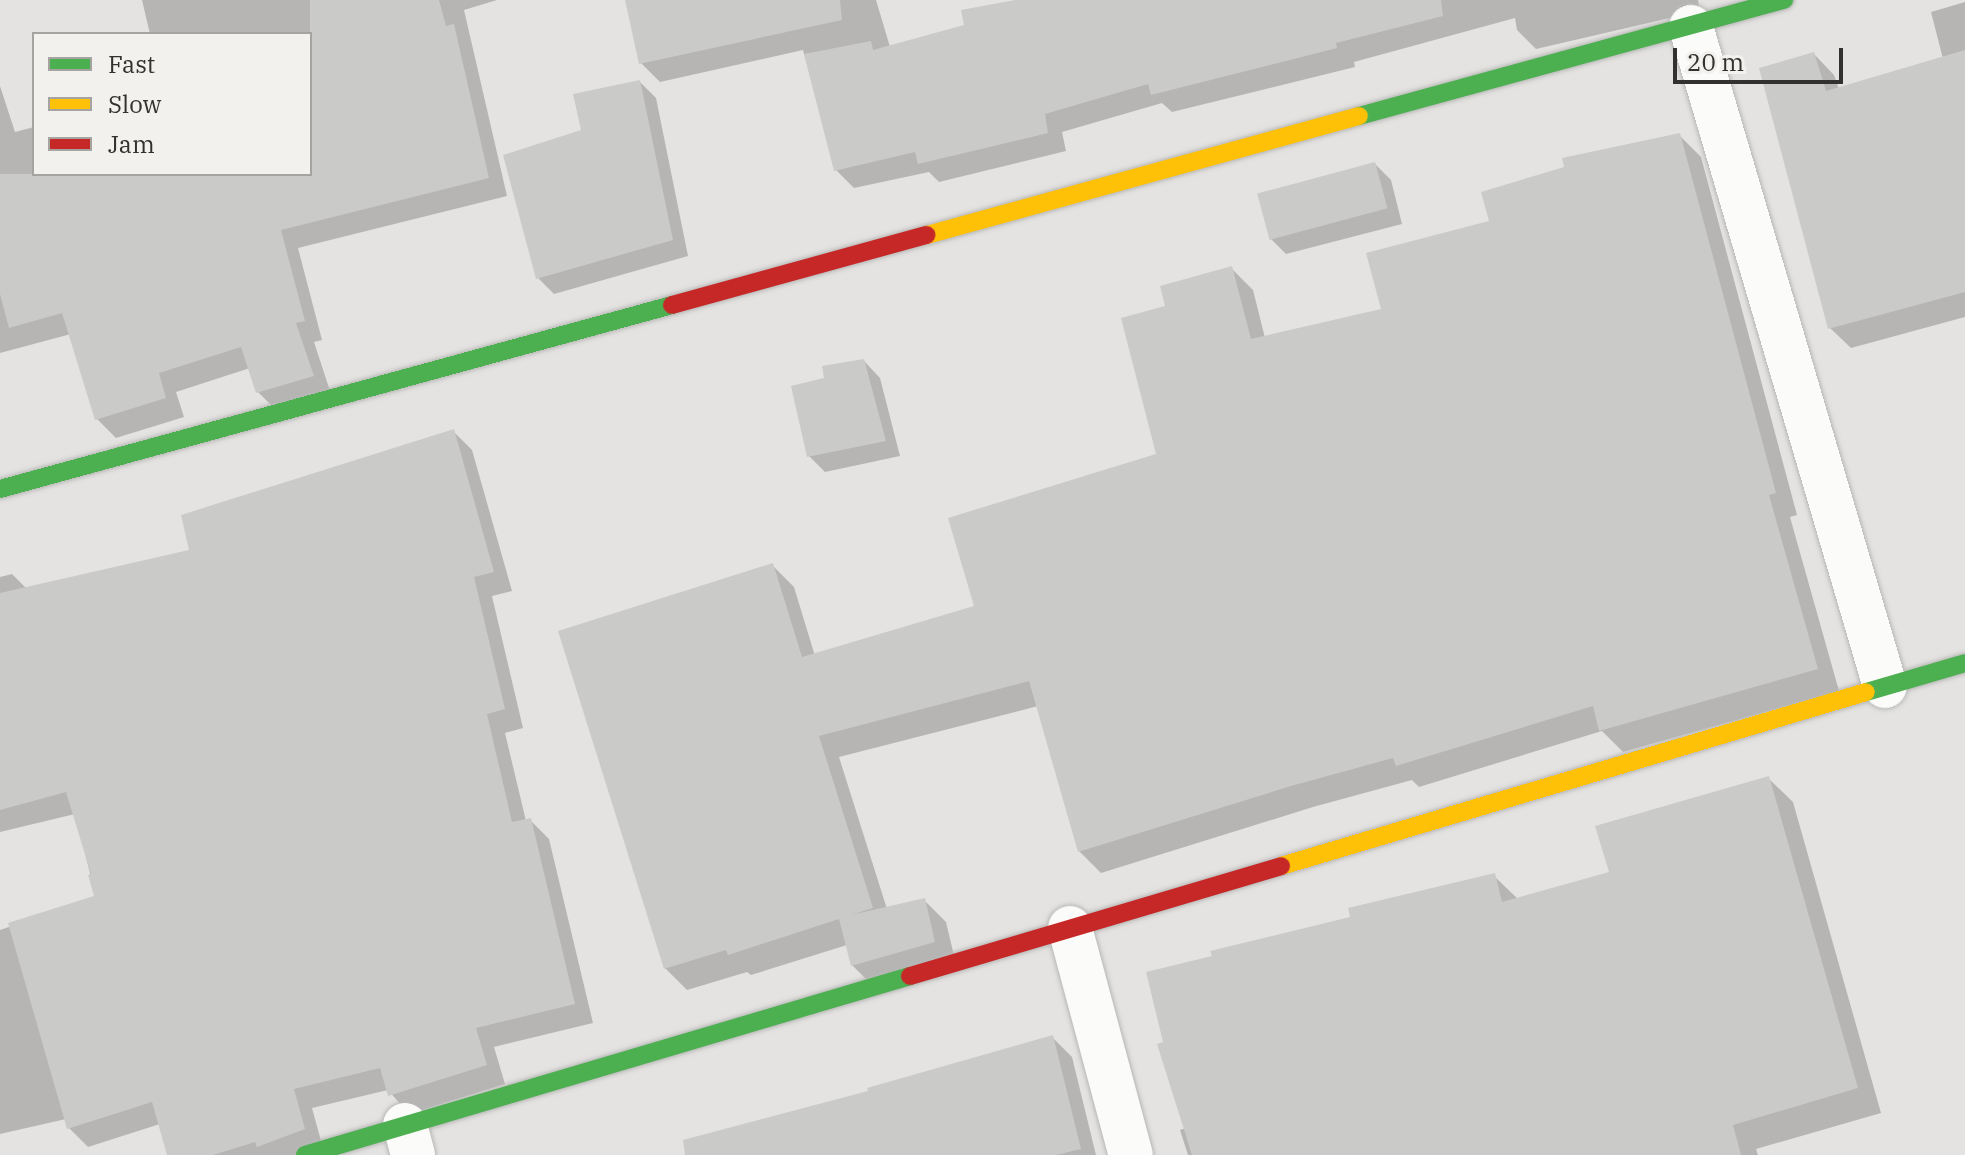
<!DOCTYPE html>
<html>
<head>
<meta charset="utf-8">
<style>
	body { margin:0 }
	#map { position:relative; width:1965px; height:1155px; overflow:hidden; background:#e4e3e1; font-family:"IBM Plex Serif",serif }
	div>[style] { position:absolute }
	.shadow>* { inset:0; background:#0003 }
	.building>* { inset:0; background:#cacac8; transform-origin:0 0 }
	.roads { filter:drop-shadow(0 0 2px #b7b7b6) drop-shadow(0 0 2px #b7b7b6) }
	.street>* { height:44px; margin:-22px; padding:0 22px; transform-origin:22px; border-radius:22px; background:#fbfbfa }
	.fast>* { height:18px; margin:-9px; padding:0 9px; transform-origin:9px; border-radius:9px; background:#4caf50 }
	.slow>* { height:18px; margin:-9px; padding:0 9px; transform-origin:9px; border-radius:9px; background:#ffc107 }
	.jam>* { height:18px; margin:-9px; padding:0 9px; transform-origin:9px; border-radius:9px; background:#c62828 }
	span { translate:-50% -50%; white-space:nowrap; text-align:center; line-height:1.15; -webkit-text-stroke:8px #f2f1ed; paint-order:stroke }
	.legend { position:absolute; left:32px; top:32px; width:280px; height:144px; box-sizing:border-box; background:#f2f1ed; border:2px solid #a5a4a1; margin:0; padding:10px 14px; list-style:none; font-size:24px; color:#323130 }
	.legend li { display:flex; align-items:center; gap:16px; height:40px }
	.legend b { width:40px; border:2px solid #a5a4a1 }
	.scale { position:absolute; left:1673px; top:48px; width:170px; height:36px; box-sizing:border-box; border:4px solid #323130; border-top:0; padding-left:10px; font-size:24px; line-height:28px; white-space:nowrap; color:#323130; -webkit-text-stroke:6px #f2f1ed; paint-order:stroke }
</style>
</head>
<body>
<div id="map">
	<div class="shadow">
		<i style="clip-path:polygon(142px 0,497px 0,464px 10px,507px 196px,298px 248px,322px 340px,314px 342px,331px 394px,277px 411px,258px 392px,250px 368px,176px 392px,184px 417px,116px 438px,97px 419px,71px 334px,0 353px,0 86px,15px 132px,34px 127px,34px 174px,310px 174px,310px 34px,150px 34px)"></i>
		<i style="clip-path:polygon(627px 0,876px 0,890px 47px,966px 26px,1025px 0,1698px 0,1700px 11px,1536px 49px,1517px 30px,1515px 18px,1354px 62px,1355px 67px,1172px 112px,1162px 103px,1062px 132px,1066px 151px,939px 182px,929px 172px,854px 188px,836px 170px,803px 50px,660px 82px,641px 63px)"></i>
		<i style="clip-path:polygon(1965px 2px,1965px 317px,1851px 348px,1830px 328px,1814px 54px,1834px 75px,1839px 89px,1943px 59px,1931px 12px)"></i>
		<i style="clip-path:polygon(640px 82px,656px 98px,688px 256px,554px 294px,538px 278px)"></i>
		<i style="clip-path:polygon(1679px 135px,1701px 157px,1797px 515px,1790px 517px,1839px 691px,1623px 752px,1602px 731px,1419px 787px,1412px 780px,1313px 807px,1101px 873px,1079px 851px,1038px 706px,839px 757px,887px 909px,924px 900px,946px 922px,956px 964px,874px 987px,852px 965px,847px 945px,751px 975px,747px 972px,687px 990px,665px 968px,772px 565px,794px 587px,815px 656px,977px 607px,1159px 456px,1167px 308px,1231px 268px,1253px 290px,1265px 338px,1384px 310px,1492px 223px)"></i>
		<i style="clip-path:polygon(1375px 164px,1391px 180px,1402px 224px,1286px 254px,1270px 238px)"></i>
		<i style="clip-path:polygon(864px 361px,880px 378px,900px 456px,825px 472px,809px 456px,826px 379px)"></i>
		<i style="clip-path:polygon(453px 431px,472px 450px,512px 591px,492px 596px,523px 728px,505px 733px,526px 821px,530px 820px,549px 839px,593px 1023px,494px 1047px,505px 1084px,409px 1114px,388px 1090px,312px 1108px,323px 1148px,310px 1155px,169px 1155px,160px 1124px,88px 1147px,69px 1128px,66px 1119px,0 1134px,0 930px,96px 897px,75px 814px,0 832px,0 577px,12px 574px,27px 589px,191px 552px)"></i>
		<i style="clip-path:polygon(1768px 778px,1793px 802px,1881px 1113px,1756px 1149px,1758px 1155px,1188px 1155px,1180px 1130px,1186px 1128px,1352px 918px,1494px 876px,1519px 900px,1611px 874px)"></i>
		<i style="clip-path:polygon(1052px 1037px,1072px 1057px,1096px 1155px,691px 1155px,870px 1092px)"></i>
	</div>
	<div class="building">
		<i style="clip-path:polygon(310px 0,439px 0,446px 26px,454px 24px,489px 178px,281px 230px,305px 321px,296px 323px,314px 376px,256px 393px,241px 347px,159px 373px,166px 398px,95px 420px,62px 313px,9px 328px,0 294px,0 174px,310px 174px)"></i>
		<i style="clip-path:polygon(625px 0,840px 0,842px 20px,639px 64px)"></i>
		<i style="clip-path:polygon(1015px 0,1441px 0,1443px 16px,1336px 43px,1337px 48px,1151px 95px,1148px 84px,1045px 114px,1048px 133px,918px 164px,915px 152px,834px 171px,804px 54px,871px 41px,873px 50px,964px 25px,961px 10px)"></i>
		<i style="clip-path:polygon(1965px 50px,1965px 292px,1828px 329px,1759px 68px,1814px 52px,1826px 91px)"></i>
		<i style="clip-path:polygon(640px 80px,673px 240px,536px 279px,503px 155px,581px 130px,573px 94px)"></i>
		<i style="clip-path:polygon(1680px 133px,1776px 493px,1769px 495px,1818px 669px,1599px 731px,1593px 706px,1396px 766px,1393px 758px,1291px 786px,1078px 852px,1029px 681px,819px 736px,873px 908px,851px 915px,925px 898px,935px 942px,851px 966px,839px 919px,728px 955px,726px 950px,664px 969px,558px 631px,773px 563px,802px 657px,974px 606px,948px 518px,1156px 454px,1121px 318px,1165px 306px,1160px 286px,1232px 266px,1251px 339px,1381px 309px,1366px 253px,1489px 221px,1481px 192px,1564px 167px,1562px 158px)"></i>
		<i style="left:1375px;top:162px;width:48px;height:122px;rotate:75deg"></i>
		<i style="clip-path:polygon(864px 359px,886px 441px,807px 457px,791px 386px,824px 378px,822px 366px)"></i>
		<i style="clip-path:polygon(454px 429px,494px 572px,474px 577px,505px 709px,487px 714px,512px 822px,531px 818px,575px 1004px,476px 1028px,487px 1065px,388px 1096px,380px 1068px,294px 1089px,305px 1129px,257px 1147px,255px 1142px,213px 1155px,167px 1155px,152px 1102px,67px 1129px,8px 923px,94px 896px,88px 875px,91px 874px,66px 792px,0 810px,0 593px,189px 550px,181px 515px)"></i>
		<i style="clip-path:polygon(1769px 776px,1858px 1088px,1733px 1125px,1741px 1155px,1192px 1155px,1157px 1044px,1163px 1042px,1146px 972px,1212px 956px,1210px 951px,1350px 917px,1348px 908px,1495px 873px,1502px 902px,1609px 872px,1595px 826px)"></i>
		<i style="clip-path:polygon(1053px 1035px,1081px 1149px,1056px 1155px,685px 1155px,683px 1140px,868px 1091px,867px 1088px)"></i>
	</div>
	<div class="roads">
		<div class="street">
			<i style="left:1691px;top:27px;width:687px;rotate:73.6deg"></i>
			<i style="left:1070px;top:928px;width:235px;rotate:75deg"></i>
			<i style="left:405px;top:1125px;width:31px;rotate:75deg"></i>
		</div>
		<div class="fast">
			<i style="left:1359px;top:116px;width:441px;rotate:-15.3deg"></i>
			<i style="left:0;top:489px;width:697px;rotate:-15.31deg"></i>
			<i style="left:1866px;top:692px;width:103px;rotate:-16.3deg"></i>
			<i style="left:305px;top:1155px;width:631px;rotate:-16.48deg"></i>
		</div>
		<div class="slow">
			<i style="left:927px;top:235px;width:448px;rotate:-15.4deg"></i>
			<i style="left:1281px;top:866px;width:610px;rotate:-16.56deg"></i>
		</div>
		<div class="jam">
			<i style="left:672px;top:305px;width:264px;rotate:-15.4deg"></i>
			<i style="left:910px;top:976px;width:387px;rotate:-16.5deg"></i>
		</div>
	</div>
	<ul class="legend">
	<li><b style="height:10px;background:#4caf50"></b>Fast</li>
	<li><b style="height:10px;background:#ffc107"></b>Slow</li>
	<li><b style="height:10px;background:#c62828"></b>Jam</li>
	</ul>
	<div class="scale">20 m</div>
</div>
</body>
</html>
